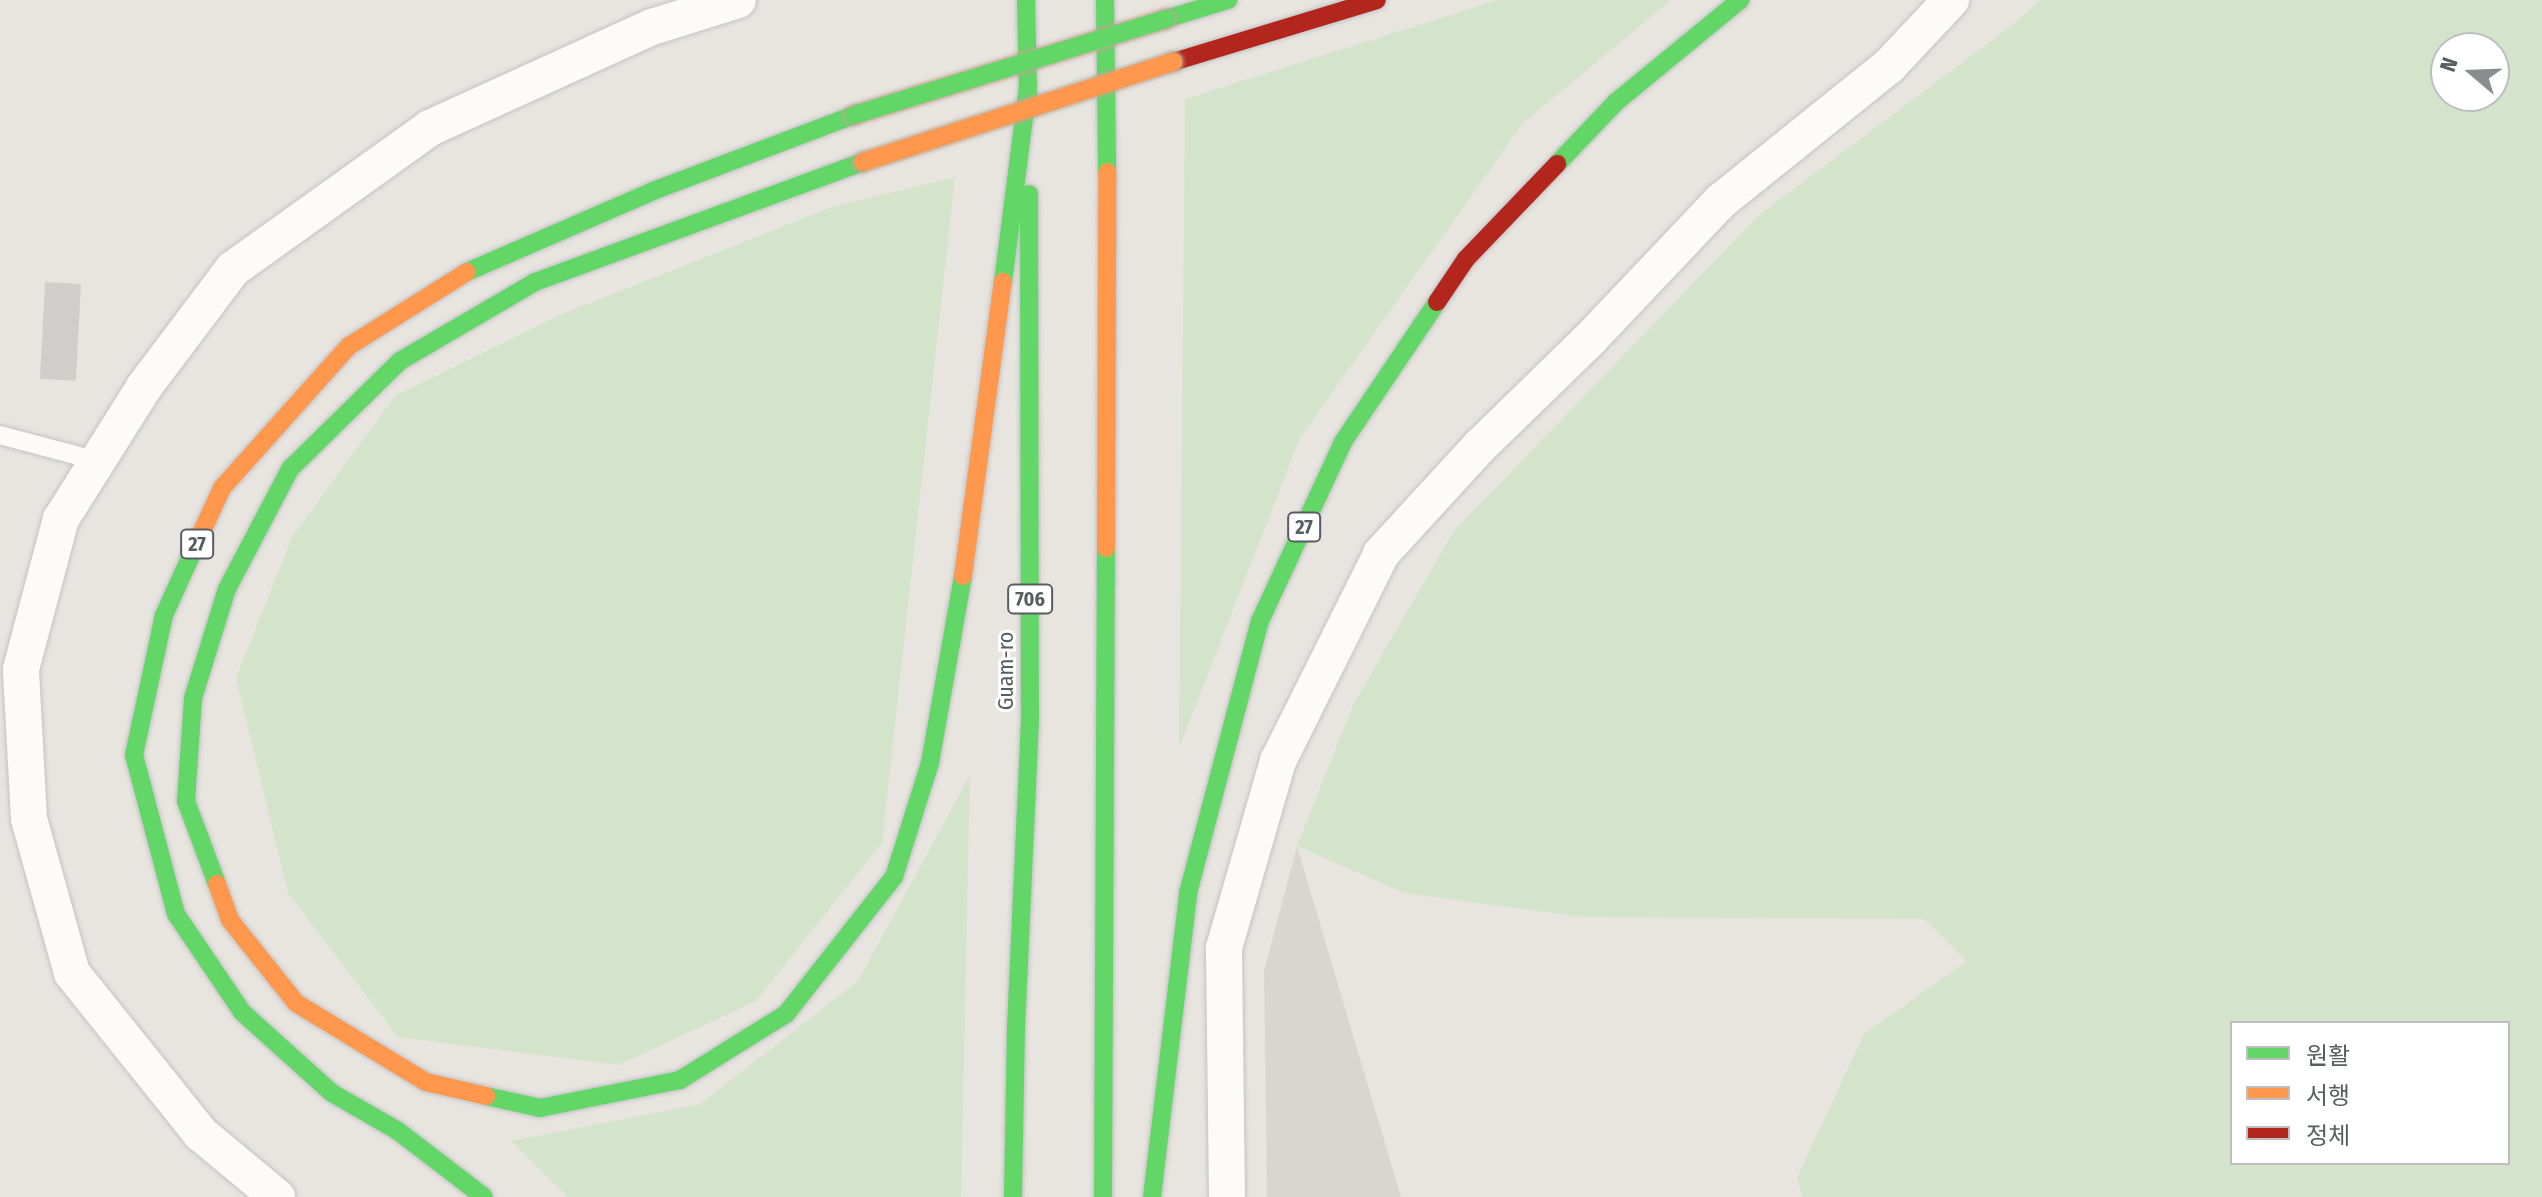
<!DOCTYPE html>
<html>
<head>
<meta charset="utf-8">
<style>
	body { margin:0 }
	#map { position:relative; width:2542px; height:1197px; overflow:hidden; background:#e8e5e1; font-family:"Fira Sans Condensed","Noto Sans KR",sans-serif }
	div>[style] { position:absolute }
	.industrial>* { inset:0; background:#d9d6d2 }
	.green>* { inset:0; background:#d4e4cb }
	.building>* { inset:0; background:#d0cdcb; transform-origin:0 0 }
	.roads { filter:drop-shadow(0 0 2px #c3c3c3) drop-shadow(0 0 2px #c3c3c3) }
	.lane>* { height:18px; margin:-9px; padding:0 9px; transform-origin:9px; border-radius:9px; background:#fcfbfa }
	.street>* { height:36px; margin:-18px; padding:0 18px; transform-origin:18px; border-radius:18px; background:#fcfbfa }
	.fast>* { height:18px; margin:-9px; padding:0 9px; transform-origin:9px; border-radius:9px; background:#63d668 }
	.slow>* { height:18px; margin:-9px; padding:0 9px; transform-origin:9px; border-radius:9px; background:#ff974d }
	.jam>* { height:18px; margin:-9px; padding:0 9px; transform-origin:9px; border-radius:9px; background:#b3261e }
	.bridges { filter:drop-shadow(0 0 2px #bfa68f) drop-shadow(0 0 2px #bfa68f) }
	.fast-bridge>* { height:18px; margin:-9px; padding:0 9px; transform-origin:9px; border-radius:9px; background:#63d668 }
	.slow-bridge>* { height:18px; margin:-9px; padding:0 9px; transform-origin:9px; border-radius:9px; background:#ff974d }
	span { translate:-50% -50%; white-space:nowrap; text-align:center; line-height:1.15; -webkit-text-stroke:6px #fff; paint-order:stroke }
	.shield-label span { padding:2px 6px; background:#fff; border:2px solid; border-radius:6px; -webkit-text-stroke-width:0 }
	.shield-label { font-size:20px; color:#585d60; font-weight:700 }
	.street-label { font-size:22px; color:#585d60 }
	.legend { position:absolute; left:2230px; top:1021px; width:280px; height:144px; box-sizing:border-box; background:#fff; border:2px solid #bcbebf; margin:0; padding:10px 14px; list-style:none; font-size:24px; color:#585d60 }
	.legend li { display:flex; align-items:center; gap:16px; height:40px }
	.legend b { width:40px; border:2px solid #bcbebf }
	.north { position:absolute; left:2430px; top:32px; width:80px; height:80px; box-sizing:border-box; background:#fff; border:2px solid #bcbebf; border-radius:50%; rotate:289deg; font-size:22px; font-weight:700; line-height:32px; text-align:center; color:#585d60 }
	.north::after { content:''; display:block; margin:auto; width:28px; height:36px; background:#8a8d8d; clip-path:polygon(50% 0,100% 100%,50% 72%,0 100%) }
</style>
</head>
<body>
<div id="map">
	<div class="industrial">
		<i style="clip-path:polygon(1297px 846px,1401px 1197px,1267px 1197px,1264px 971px)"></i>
	</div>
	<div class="green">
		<i style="clip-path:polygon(1498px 0,1671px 0,1523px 123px,1300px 438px,1179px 748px,1185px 99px)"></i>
		<i style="clip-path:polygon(evenodd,2040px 0,2542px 0,2542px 1197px,1802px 1197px,1797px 1178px,1864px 1034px,1967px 961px,1924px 919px,1582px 917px,1404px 893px,1297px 846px,1353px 705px,1453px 532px,1759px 215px,2011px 26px,2040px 0,2494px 48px,2494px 96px,2446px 96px,2446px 48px,2494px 48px,2040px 0,2508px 1023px,2508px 1163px,2232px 1163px,2232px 1023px,2508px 1023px)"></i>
		<i style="clip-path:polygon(955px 177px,882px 843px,756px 1001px,619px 1065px,398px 1037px,288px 893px,236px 678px,292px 537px,395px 396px,562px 314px,829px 208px)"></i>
		<i style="clip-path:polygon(970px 775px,961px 1197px,568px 1197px,511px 1141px,700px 1104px,858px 981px)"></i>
	</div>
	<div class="building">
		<i style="left:45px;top:282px;width:36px;height:97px;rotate:3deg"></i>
	</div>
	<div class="roads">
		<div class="lane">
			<i style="left:0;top:435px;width:101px;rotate:14.9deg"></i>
		</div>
		<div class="street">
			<i style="left:277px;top:1197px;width:99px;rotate:-140.3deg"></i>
			<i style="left:201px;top:1134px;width:206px;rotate:-128.7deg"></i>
			<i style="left:72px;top:973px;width:160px;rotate:-105.6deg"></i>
			<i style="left:29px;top:819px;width:150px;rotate:-93.1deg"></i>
			<i style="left:21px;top:669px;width:155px;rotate:-75.1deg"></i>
			<i style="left:61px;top:519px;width:156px;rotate:-57.8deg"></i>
			<i style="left:144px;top:387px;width:148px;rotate:-53deg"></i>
			<i style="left:233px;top:269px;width:242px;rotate:-35.6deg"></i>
			<i style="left:430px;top:128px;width:244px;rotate:-24.5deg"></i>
			<i style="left:652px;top:27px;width:90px;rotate:-17.4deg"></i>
			<i style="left:1227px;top:1197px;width:249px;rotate:-90.7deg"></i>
			<i style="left:1224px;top:948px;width:195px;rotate:-73.9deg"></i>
			<i style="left:1278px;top:761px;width:231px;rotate:-63.5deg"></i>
			<i style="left:1381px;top:554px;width:147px;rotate:-47.5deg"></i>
			<i style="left:1480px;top:446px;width:152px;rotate:-44.2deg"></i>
			<i style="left:1589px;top:340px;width:192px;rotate:-46.5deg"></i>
			<i style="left:1721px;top:201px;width:216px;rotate:-38.8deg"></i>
			<i style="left:1889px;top:66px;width:91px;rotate:-46.8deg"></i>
		</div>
		<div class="fast">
			<i style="left:1026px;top:0;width:98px;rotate:88.8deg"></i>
			<i style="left:1105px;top:0;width:172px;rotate:89.3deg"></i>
			<i style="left:1166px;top:19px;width:65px;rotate:-17deg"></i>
			<i style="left:1557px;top:164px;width:86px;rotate:-46.4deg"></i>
			<i style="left:1616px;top:102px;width:161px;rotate:-39.4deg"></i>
			<i style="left:467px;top:272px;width:203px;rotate:-23.5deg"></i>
			<i style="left:653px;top:191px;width:215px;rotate:-20.7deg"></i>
			<i style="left:1003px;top:282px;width:198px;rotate:-82.7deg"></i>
			<i style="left:199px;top:538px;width:85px;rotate:114.4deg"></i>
			<i style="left:164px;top:615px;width:143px;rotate:102.1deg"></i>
			<i style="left:134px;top:755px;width:164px;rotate:75.2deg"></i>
			<i style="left:176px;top:914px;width:118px;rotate:56deg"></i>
			<i style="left:242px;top:1012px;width:121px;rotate:42deg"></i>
			<i style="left:332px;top:1093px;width:76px;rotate:29.9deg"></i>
			<i style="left:398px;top:1131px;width:108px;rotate:37.5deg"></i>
			<i style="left:217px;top:884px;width:89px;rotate:-110.5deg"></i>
			<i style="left:186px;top:801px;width:103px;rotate:-86.1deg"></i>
			<i style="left:193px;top:698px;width:114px;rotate:-72.7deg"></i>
			<i style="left:227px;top:589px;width:136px;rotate:-62.3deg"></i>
			<i style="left:290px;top:469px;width:154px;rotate:-44.5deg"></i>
			<i style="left:400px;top:361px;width:156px;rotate:-30.3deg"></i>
			<i style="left:535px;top:282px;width:349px;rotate:-20.1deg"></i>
			<i style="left:486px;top:1096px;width:55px;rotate:12.5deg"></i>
			<i style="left:540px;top:1108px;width:143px;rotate:-11.3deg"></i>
			<i style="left:680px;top:1080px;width:125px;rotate:-31.9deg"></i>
			<i style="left:786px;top:1014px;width:174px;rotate:-51.8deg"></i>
			<i style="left:894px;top:877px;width:120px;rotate:-72.5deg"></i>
			<i style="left:930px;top:763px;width:190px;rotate:-80deg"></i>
			<i style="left:1013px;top:1197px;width:169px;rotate:-89deg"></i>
			<i style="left:1016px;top:1028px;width:305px;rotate:-87.4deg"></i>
			<i style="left:1030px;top:723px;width:529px;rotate:-90.11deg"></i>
			<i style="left:1103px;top:1197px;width:649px;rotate:-89.74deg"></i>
			<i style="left:1152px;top:1197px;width:306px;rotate:-83.2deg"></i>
			<i style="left:1188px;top:893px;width:281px;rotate:-75.2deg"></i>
			<i style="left:1260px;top:621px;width:197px;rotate:-65.1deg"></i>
			<i style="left:1343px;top:442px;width:169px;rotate:-56.1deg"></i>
		</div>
		<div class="slow">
			<i style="left:199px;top:538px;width:55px;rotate:-65.3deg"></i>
			<i style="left:222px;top:488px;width:191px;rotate:-48.2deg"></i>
			<i style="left:349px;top:346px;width:139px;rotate:-32.1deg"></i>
			<i style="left:1106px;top:548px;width:376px;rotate:-89.8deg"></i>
			<i style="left:963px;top:576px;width:297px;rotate:-82.3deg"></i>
			<i style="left:217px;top:884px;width:38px;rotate:70deg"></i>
			<i style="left:230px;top:920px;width:106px;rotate:51.5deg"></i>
			<i style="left:296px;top:1003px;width:152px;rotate:31.3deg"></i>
			<i style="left:426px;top:1082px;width:62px;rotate:13.1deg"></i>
		</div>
		<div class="jam">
			<i style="left:1173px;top:62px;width:213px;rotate:-16.9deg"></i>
			<i style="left:1437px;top:302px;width:52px;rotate:-56deg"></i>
			<i style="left:1466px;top:259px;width:132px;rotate:-46.2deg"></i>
		</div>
	</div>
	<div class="bridges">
		<div class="fast-bridge">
			<i style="left:854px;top:115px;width:326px;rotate:-17.1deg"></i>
		</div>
		<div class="slow-bridge">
			<i style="left:863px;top:162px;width:326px;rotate:-17.9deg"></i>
		</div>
	</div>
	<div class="shield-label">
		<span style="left:1304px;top:527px">27</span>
		<span style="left:197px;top:544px">27</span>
		<span style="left:1030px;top:599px">706</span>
	</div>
	<div class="street-label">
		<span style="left:1006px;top:671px;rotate:-90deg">Guam-ro</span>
	</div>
	<ul class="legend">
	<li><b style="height:10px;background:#63d668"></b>원활</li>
	<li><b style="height:10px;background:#ff974d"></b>서행</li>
	<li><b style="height:10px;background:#b3261e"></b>정체</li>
	</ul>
	<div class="north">N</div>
</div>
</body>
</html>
